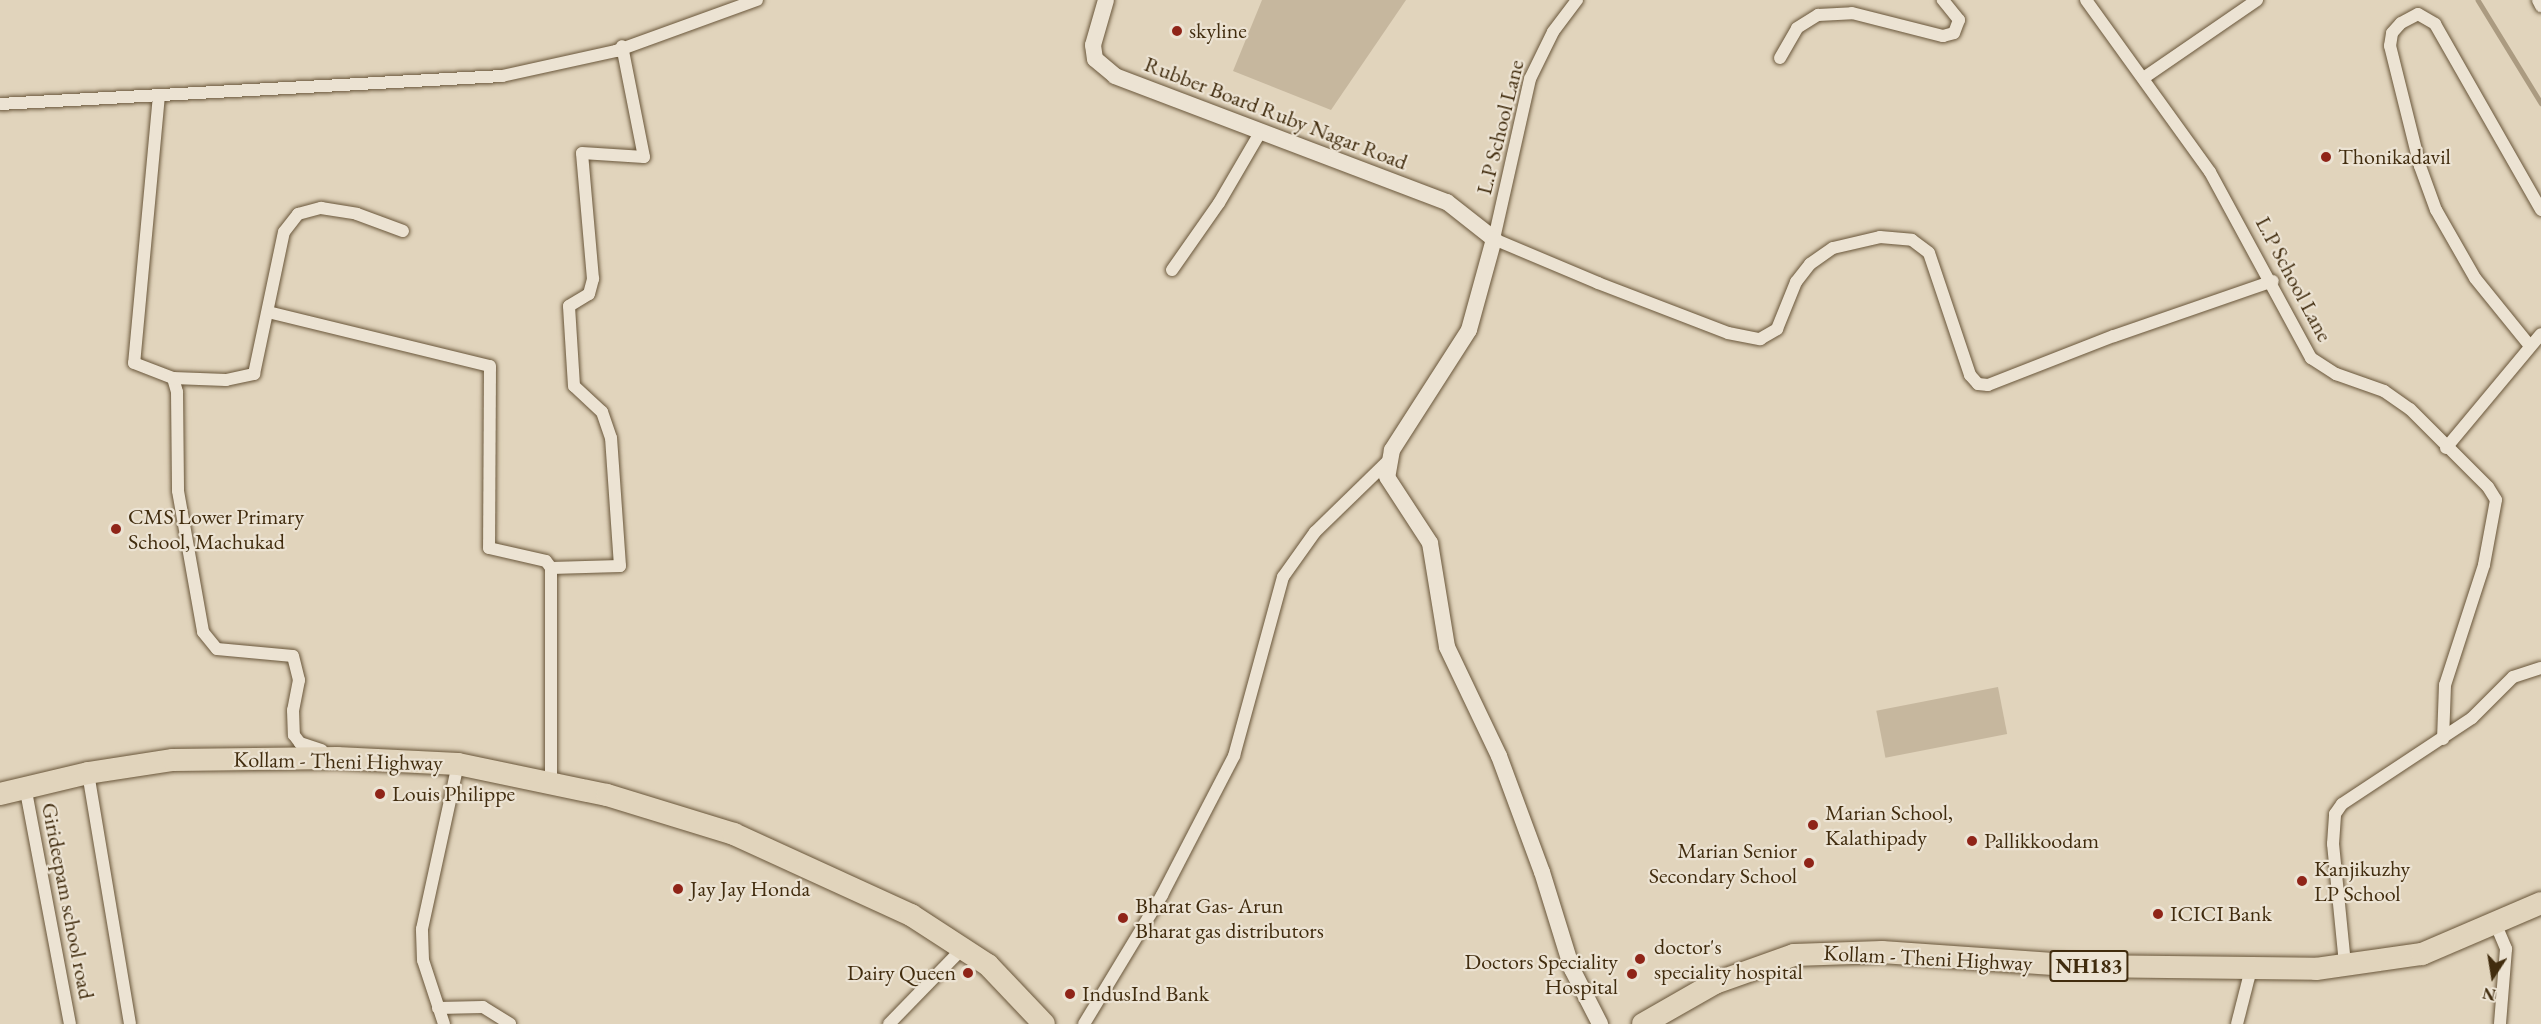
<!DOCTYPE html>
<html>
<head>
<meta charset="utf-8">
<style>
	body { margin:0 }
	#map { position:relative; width:2541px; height:1024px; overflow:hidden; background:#e1d4bc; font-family:"EB Garamond",serif }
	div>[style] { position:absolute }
	.green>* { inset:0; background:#c6b79e; transform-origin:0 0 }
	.stream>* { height:4.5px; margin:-2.25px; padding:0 2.25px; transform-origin:2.25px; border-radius:2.25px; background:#ab9b81 }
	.roads { filter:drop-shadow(0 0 2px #69563a) drop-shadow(0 0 2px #69563a) }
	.street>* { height:12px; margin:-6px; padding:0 6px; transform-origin:6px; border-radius:6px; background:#ece3d3 }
	.secondary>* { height:16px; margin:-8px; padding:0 8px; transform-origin:8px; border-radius:8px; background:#ece3d3 }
	.highway>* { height:22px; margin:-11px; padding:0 11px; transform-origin:11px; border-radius:11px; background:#e1d4bc }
	.dots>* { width:16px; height:16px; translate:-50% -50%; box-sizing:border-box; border:3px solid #ece3d3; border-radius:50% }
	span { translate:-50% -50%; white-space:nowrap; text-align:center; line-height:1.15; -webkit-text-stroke:4.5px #ece3d3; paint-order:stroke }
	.shield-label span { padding:2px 4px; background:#ece3d3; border:2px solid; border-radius:4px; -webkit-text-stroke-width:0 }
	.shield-label { font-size:21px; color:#412c0e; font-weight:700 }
	.poi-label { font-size:22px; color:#412c0e }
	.left { translate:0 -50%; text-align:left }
	.right { translate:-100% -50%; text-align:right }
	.street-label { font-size:22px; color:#412c0e }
	.north { position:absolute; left:2463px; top:946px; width:60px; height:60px; -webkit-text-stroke:4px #ece3d3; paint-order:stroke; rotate:192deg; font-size:16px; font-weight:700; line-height:24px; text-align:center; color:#412c0e }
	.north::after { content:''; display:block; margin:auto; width:21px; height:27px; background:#412c0e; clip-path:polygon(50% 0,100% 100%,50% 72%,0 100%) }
</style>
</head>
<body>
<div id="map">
	<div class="green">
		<i style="clip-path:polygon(1262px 0,1406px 0,1331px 110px,1233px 71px)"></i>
		<i style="left:1998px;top:687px;width:48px;height:124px;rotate:79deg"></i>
	</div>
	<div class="stream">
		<i style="left:2478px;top:0;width:121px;rotate:58.5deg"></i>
	</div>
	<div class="roads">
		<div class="street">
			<i style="left:1577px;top:0;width:40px;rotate:127deg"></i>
			<i style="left:1553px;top:32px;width:52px;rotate:116.1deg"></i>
			<i style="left:1530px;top:79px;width:164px;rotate:102.7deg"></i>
			<i style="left:1494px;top:239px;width:113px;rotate:22.9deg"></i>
			<i style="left:1598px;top:283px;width:139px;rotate:21deg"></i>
			<i style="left:1728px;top:333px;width:33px;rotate:11deg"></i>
			<i style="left:1760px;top:339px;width:20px;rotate:-30deg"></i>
			<i style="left:1777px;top:329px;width:51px;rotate:-68deg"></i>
			<i style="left:1796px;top:282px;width:23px;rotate:-52deg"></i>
			<i style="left:1810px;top:264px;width:28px;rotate:-35deg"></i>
			<i style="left:1833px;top:248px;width:48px;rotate:-13.2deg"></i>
			<i style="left:1880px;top:237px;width:32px;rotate:5deg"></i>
			<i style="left:1912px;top:240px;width:21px;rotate:37deg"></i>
			<i style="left:1929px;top:253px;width:129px;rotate:71.4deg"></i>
			<i style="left:1970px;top:375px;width:12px;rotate:48deg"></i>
			<i style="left:1978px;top:384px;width:10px;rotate:6deg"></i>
			<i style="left:1988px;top:385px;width:135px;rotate:-21.3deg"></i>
			<i style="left:2114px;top:336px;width:168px;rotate:-19.1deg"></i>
			<i style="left:2086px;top:0;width:212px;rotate:54.2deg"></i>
			<i style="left:2210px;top:172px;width:212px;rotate:61.5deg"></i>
			<i style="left:2311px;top:358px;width:30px;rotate:33deg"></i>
			<i style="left:2336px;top:374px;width:51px;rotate:19.5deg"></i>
			<i style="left:2384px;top:391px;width:32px;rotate:35deg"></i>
			<i style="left:2410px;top:409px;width:110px;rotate:45deg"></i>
			<i style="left:2488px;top:487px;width:15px;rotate:58deg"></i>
			<i style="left:2496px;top:500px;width:66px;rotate:100.5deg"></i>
			<i style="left:2484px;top:565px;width:126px;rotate:108deg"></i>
			<i style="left:2445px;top:685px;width:54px;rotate:92.1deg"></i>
			<i style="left:2538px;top:0;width:7px;rotate:63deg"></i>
			<i style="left:1780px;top:58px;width:34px;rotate:-60deg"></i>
			<i style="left:1797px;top:28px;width:25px;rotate:-32deg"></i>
			<i style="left:1818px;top:15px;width:34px;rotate:-3deg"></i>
			<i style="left:1852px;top:13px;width:94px;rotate:14.2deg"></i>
			<i style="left:1943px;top:36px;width:11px;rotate:-15deg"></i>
			<i style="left:1954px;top:33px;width:14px;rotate:-69deg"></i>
			<i style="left:1959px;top:20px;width:26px;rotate:-129deg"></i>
			<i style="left:2145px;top:77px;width:136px;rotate:-34.5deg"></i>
			<i style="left:159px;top:95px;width:269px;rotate:95.3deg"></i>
			<i style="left:134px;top:363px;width:42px;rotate:21deg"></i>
			<i style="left:173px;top:378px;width:15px;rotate:74deg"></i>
			<i style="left:177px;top:392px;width:99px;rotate:89.4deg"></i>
			<i style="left:178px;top:491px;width:143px;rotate:79.9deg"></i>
			<i style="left:203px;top:632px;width:22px;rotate:51deg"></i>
			<i style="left:217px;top:649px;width:76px;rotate:5.3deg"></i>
			<i style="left:293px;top:656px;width:25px;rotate:76deg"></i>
			<i style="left:299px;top:680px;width:31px;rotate:101deg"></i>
			<i style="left:293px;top:710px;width:25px;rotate:88deg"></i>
			<i style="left:294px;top:735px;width:10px;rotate:53deg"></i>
			<i style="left:300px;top:743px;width:23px;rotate:18deg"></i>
			<i style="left:0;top:104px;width:503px;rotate:-3.19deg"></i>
			<i style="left:502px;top:76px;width:117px;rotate:-12.4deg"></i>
			<i style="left:616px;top:51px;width:150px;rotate:-19.9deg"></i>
			<i style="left:1172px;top:270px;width:82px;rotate:-55deg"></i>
			<i style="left:1219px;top:203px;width:83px;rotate:-59.7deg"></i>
			<i style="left:268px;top:312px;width:228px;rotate:13.7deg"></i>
			<i style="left:490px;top:366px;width:182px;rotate:90.3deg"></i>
			<i style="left:489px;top:548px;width:58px;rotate:12.8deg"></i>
			<i style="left:546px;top:561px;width:9px;rotate:54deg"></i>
			<i style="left:551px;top:568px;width:217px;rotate:90deg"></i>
			<i style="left:2530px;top:346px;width:87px;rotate:-129deg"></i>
			<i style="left:2475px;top:278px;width:78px;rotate:-119.8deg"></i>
			<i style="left:2436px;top:210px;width:47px;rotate:-110deg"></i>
			<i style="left:2420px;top:166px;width:124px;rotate:-104deg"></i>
			<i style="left:2390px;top:46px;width:13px;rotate:-81deg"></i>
			<i style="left:2392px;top:33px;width:13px;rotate:-48deg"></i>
			<i style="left:2401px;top:23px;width:19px;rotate:-28deg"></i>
			<i style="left:2418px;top:14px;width:20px;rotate:30deg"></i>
			<i style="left:2435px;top:24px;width:214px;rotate:60.3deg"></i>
			<i style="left:173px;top:378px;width:53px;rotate:2.2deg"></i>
			<i style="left:226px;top:380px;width:29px;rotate:-12deg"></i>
			<i style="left:254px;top:374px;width:145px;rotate:-78.1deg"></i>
			<i style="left:284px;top:232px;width:23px;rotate:-52deg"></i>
			<i style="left:298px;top:214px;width:24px;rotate:-15deg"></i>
			<i style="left:321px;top:208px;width:36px;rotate:9deg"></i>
			<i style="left:357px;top:214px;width:49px;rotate:20.3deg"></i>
			<i style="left:2446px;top:448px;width:148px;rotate:-50.2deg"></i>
			<i style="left:551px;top:568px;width:69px;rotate:-1.7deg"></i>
			<i style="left:620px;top:566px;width:128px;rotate:-94deg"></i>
			<i style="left:611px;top:438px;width:28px;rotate:-109deg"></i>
			<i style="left:602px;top:412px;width:38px;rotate:-137deg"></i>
			<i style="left:574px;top:386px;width:80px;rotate:-93.6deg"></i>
			<i style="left:569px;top:306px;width:23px;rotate:-31deg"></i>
			<i style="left:589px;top:294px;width:16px;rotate:-75deg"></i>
			<i style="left:593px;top:279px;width:126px;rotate:-95deg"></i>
			<i style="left:582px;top:153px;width:62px;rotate:3.7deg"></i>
			<i style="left:644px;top:157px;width:113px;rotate:-101.2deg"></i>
			<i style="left:88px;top:773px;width:254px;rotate:80.5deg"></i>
			<i style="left:25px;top:786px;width:242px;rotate:79.3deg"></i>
			<i style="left:2496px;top:925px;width:26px;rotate:67deg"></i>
			<i style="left:2506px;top:949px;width:75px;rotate:94.6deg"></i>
			<i style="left:2345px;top:964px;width:121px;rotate:-95.7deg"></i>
			<i style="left:2333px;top:844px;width:30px;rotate:-86deg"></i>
			<i style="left:2335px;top:814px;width:12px;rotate:-55deg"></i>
			<i style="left:2342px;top:804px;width:156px;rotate:-33.5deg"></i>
			<i style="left:2472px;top:718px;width:58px;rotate:-45deg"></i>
			<i style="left:2513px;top:677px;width:29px;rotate:-18deg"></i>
			<i style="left:438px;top:1008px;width:45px;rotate:-1.3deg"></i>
			<i style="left:483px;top:1007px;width:32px;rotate:32deg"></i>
			<i style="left:444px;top:1024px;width:67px;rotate:-108.2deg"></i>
			<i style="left:423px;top:960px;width:31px;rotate:-92deg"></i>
			<i style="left:422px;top:929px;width:169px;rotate:-77.7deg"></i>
			<i style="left:889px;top:1024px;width:107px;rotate:-45.8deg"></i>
			<i style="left:1084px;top:1024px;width:151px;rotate:-58.8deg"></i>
			<i style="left:1162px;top:895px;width:157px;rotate:-62.6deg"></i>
			<i style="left:1234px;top:756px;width:186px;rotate:-74.7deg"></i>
			<i style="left:1283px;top:577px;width:55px;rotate:-54.6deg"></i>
			<i style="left:1315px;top:532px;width:100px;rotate:-44.2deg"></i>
			<i style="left:2237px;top:1024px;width:57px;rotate:-75.7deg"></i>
		</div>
		<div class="secondary">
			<i style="left:1106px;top:0;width:47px;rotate:106.1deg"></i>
			<i style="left:1093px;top:45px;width:14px;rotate:82deg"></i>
			<i style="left:1095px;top:59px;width:26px;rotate:40deg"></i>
			<i style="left:1115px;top:76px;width:355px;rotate:20.8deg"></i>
			<i style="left:1447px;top:202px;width:60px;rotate:38.2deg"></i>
			<i style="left:1494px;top:239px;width:94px;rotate:105.4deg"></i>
			<i style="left:1469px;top:330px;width:143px;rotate:122.7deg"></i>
			<i style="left:1392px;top:450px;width:27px;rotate:100deg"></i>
			<i style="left:1387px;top:477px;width:79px;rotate:56.9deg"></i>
			<i style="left:1430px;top:543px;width:105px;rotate:80.7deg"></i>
			<i style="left:1447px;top:647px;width:121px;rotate:64.5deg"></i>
			<i style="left:1499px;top:756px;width:124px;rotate:69.7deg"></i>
			<i style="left:1542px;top:872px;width:102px;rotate:72.8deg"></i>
			<i style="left:1572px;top:969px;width:62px;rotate:63deg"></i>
		</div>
		<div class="highway">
			<i style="left:0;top:794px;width:90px;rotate:-13.4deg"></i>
			<i style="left:88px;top:773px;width:86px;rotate:-8.7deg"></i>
			<i style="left:173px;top:760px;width:164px;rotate:-0.7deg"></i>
			<i style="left:337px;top:758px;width:121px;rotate:2.8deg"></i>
			<i style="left:458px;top:764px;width:152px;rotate:11.8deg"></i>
			<i style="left:607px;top:795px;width:133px;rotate:17.1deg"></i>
			<i style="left:734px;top:834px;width:195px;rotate:24.6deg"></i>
			<i style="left:911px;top:915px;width:92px;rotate:33deg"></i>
			<i style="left:988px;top:965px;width:81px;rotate:46.5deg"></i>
			<i style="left:1643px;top:1024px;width:83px;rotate:-29.7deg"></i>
			<i style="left:1715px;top:983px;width:84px;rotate:-19.5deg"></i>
			<i style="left:1794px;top:955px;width:88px;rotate:-2deg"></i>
			<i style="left:1882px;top:952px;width:200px;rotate:4deg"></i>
			<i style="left:2082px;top:966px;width:234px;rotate:0.7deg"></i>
			<i style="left:2316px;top:969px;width:107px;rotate:-8.1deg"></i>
			<i style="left:2422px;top:954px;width:129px;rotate:-23.2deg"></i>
		</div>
	</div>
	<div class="dots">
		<i style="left:1177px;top:31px;background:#8f2418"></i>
		<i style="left:2326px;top:157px;background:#8f2418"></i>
		<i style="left:116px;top:529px;background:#8f2418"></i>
		<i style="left:380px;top:794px;background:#8f2418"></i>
		<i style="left:1813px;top:825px;background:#8f2418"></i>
		<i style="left:1972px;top:841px;background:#8f2418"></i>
		<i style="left:1809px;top:863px;background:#8f2418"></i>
		<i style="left:2302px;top:881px;background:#8f2418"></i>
		<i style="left:678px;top:889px;background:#8f2418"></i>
		<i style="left:2158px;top:914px;background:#8f2418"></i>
		<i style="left:1123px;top:918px;background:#8f2418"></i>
		<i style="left:1640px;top:959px;background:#8f2418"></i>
		<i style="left:968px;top:973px;background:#8f2418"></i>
		<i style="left:1632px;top:974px;background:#8f2418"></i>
		<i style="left:1070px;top:994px;background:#8f2418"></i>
	</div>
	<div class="shield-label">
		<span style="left:2089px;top:966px">NH183</span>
	</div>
	<div class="poi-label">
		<span class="left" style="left:1189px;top:31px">skyline</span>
		<span class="left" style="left:2338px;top:157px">Thonikadavil</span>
		<span class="left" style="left:128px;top:529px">CMS Lower Primary<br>School, Machukad</span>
		<span class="left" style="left:392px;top:794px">Louis Philippe</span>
		<span class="left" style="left:1825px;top:825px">Marian School,<br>Kalathipady</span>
		<span class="left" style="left:1984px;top:841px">Pallikkoodam</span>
		<span class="right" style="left:1797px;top:863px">Marian Senior<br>Secondary School</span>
		<span class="left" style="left:2314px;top:881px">Kanjikuzhy<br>LP School</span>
		<span class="left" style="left:690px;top:889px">Jay Jay Honda</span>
		<span class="left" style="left:1135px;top:918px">Bharat Gas- Arun<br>Bharat gas distributors</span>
		<span class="left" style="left:2170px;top:914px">ICICI Bank</span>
		<span class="left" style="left:1654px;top:959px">doctor's<br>speciality hospital</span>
		<span class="right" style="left:1618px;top:974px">Doctors Speciality<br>Hospital</span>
		<span class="right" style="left:956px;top:973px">Dairy Queen</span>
		<span class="left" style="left:1082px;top:994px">IndusInd Bank</span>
	</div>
	<div class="street-label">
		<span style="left:1276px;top:113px;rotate:21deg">Rubber Board Ruby Nagar Road</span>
		<span style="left:1500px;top:127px;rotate:-76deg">L.P School Lane</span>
		<span style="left:2294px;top:279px;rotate:62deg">L.P School Lane</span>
		<span style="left:338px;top:761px;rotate:1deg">Kollam - Theni Highway</span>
		<span style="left:68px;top:901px;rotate:79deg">Girideepam school road</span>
		<span style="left:1928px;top:958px;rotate:3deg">Kollam - Theni Highway</span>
	</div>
	<div class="north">N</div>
</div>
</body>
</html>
